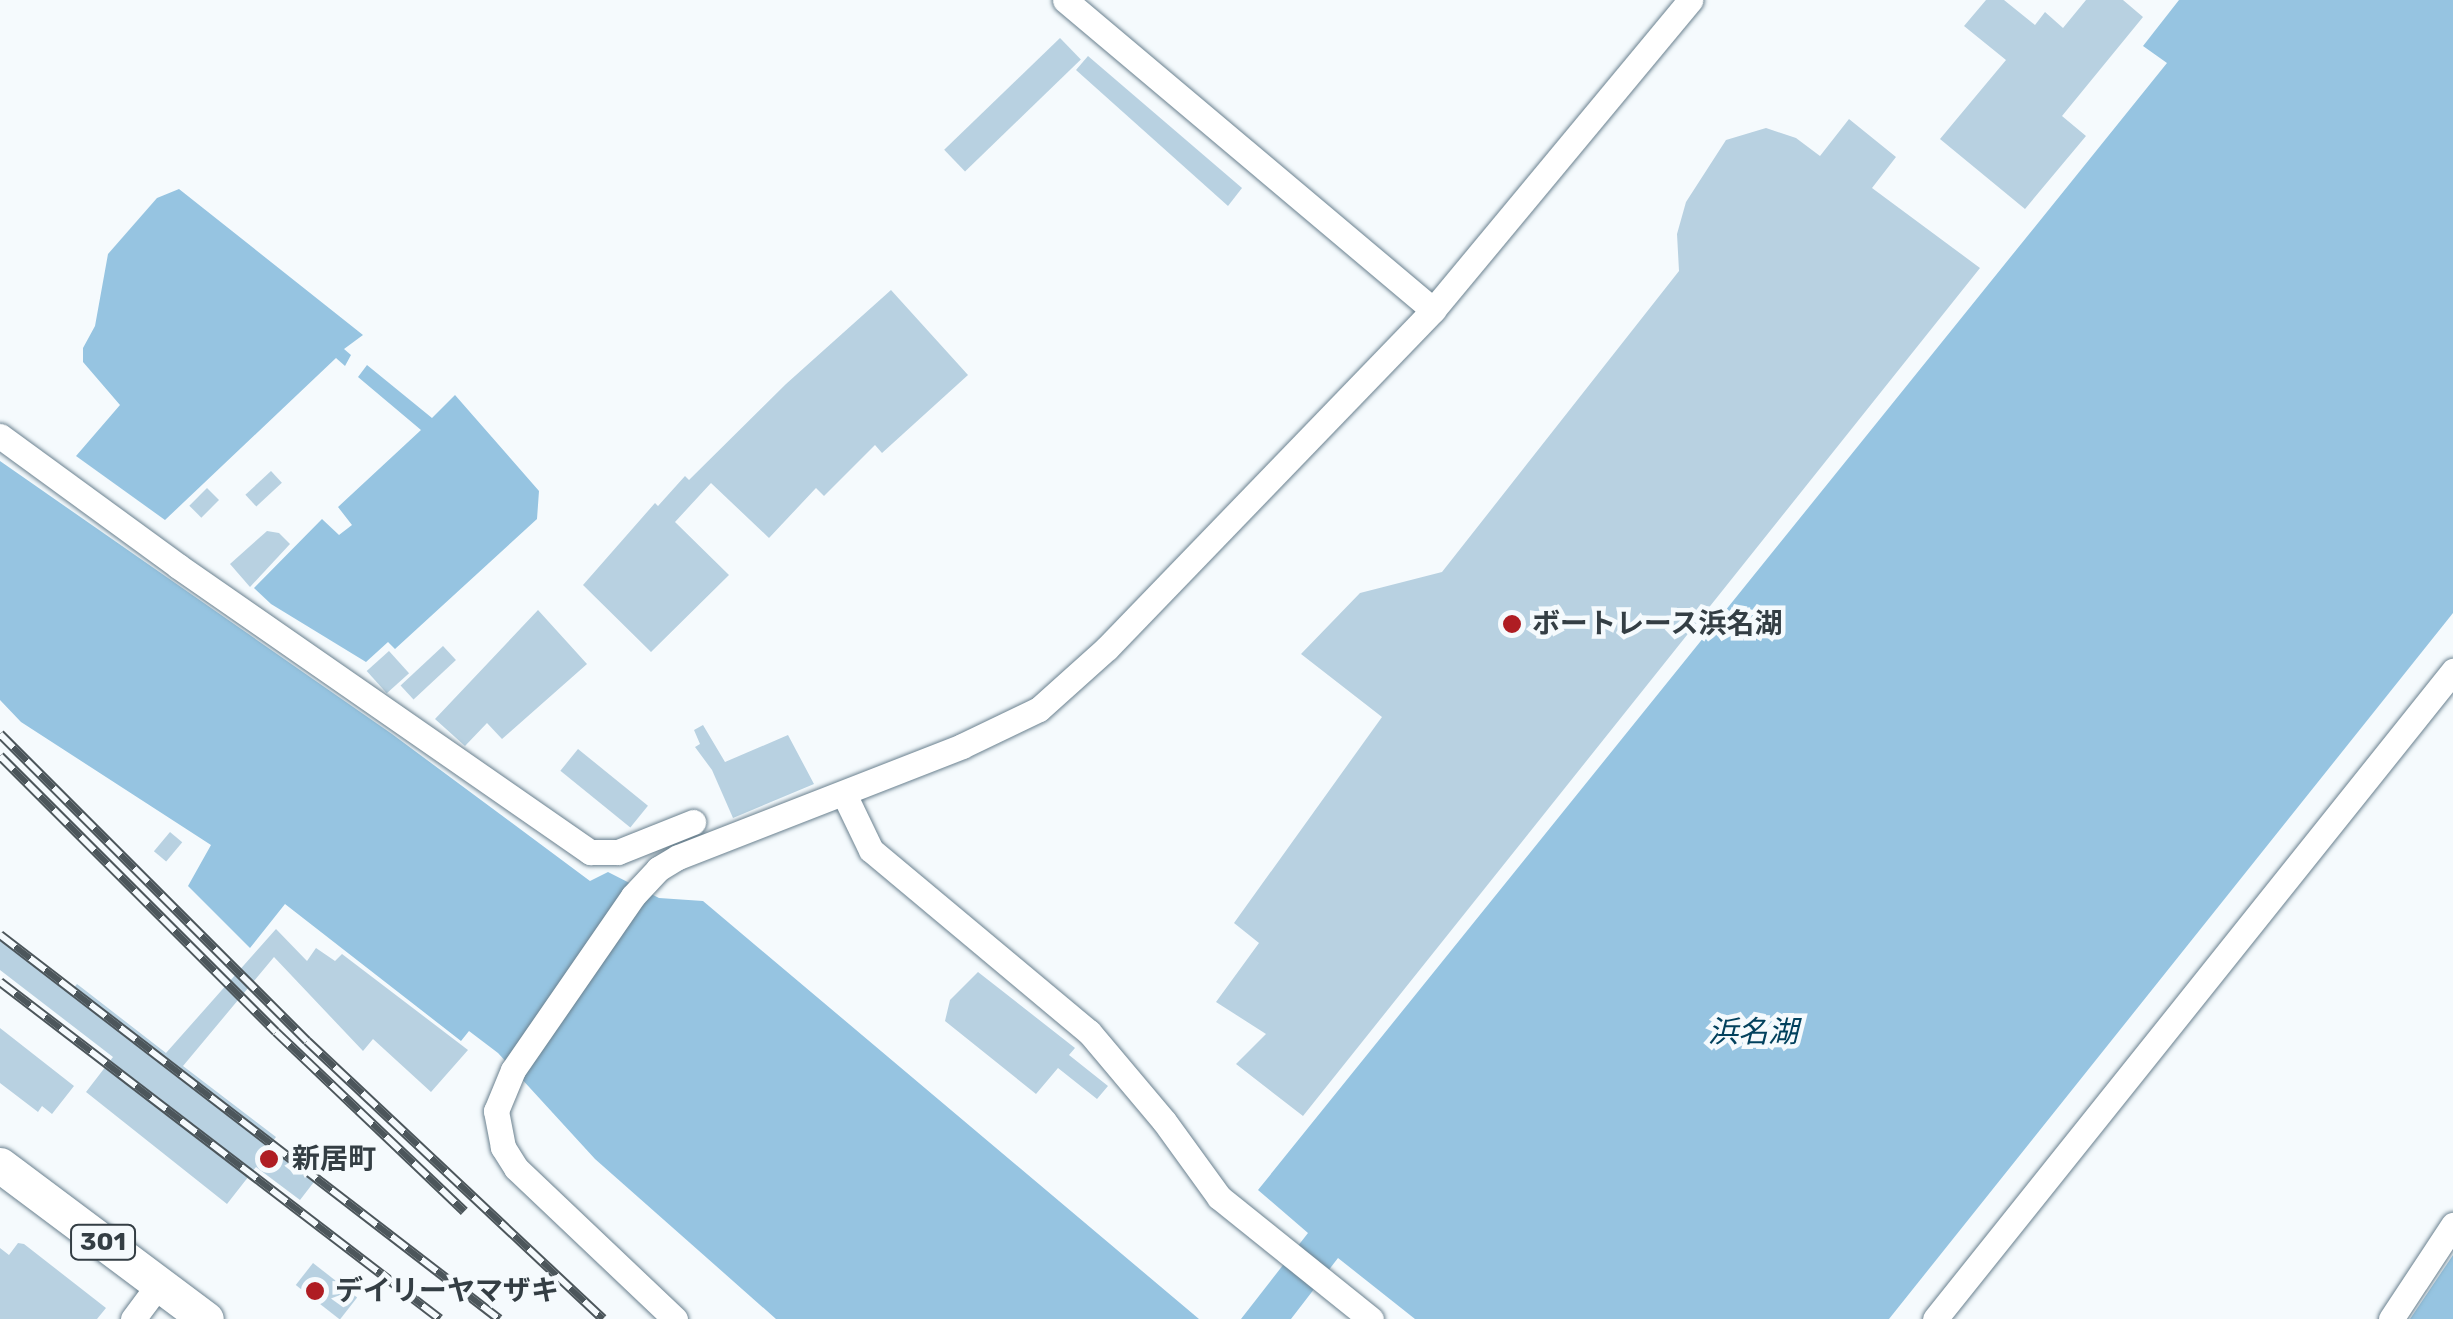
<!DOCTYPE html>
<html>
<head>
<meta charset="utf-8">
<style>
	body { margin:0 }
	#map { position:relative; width:2453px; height:1319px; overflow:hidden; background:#f5fafd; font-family:Rubik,"Noto Sans JP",sans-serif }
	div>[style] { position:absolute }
	.water>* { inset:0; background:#96c4e1 }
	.building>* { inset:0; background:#b8d1e1; transform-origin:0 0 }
	.roads { filter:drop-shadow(0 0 2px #6a818f) drop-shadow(0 0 2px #6a818f) }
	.minor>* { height:25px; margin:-12.5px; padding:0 12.5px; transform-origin:12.5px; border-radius:12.5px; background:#fff }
	.highway>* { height:35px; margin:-17.5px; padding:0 17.5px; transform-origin:17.5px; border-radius:17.5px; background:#fff }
	.rail>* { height:10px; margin-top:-5px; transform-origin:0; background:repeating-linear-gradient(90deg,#f5fafd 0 19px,#4c565b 0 38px); box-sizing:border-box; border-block:2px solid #4c565b }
	.dots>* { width:28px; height:28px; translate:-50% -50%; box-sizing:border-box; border:5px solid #f5fafd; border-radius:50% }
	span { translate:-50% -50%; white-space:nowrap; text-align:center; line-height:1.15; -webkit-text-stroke:9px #f5fafd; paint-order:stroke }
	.shield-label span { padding:2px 8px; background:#f5fafd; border:2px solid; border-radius:8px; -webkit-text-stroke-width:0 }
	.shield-label { font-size:25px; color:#343e44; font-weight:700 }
	.poi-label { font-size:28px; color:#343e44; font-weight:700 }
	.left { translate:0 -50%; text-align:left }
	.water-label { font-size:30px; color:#02415d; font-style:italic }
</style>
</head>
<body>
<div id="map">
	<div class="water">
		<i style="clip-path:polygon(2179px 0,2453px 0,2453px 613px,1889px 1319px,1415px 1319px,1338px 1258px,1291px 1319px,1241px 1319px,1308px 1233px,1258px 1190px,2167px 63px,2143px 46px)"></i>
		<i style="clip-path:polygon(179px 189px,363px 335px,344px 349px,351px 355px,345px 366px,336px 358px,165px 520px,76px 456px,120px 405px,83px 362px,83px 348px,95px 326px,108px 254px,157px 198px)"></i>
		<i style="clip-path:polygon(367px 365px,432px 418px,455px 395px,539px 491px,537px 519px,395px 649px,388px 642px,366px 662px,271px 604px,254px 588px,322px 519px,339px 535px,352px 525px,338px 507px,421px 430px,358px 377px)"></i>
		<i style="clip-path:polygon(0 461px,392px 734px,590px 881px,608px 872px,659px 898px,703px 901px,1199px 1319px,776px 1319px,595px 1159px,498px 1053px,469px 1031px,461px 1041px,285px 904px,250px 948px,188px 886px,211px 845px,21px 722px,0 700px)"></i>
		<i style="clip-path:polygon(2453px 1255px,2453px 1319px,2410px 1319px)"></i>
	</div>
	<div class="building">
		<i style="clip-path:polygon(1986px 0,2004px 0,2035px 25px,2045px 12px,2063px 28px,2086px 0,2123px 0,2143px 17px,2062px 116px,2086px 136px,2025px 209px,1940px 139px,2006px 60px,1964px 26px)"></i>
		<i style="left:1060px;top:38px;width:30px;height:161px;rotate:46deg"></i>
		<i style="clip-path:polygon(1088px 56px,1242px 188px,1228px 206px,1076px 70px)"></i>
		<i style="clip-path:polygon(1849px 119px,1896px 157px,1872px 188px,1980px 268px,1303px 1116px,1236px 1064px,1266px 1034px,1216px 1002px,1259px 943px,1234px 923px,1382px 717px,1301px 654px,1360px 593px,1442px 572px,1679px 271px,1677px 234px,1686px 202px,1726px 140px,1766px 128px,1796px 138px,1820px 156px)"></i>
		<i style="clip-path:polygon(891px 290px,968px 375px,882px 453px,875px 445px,824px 496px,816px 488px,769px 538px,711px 483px,675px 522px,729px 575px,651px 652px,583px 585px,655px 503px,658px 506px,685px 476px,689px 480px,786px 384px)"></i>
		<i style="left:271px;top:471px;width:16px;height:35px;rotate:47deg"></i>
		<i style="left:207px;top:488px;width:17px;height:25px;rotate:45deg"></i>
		<i style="clip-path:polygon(267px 531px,279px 533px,290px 544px,250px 587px,230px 564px)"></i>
		<i style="clip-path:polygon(538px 610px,587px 664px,502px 739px,487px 723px,465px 746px,435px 719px)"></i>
		<i style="left:443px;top:646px;width:19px;height:58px;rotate:47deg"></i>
		<i style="left:389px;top:651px;width:30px;height:30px;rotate:48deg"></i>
		<i style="clip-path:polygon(703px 725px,725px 762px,788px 735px,814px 784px,733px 818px,712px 770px,695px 747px,700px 744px,694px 730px)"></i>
		<i style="left:578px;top:749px;width:90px;height:28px;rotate:39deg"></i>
		<i style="left:170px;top:832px;width:16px;height:25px;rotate:40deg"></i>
		<i style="clip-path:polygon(276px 929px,307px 961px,316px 948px,335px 961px,342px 954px,468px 1050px,431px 1092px,373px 1039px,363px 1051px,274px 957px,183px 1066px,276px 1137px,271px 1144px,317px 1178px,300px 1200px,256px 1167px,227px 1204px,86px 1092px,113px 1057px,0 970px,0 936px,71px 991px,77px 984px,166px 1053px)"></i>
		<i style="clip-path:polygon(978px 972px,1075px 1048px,1069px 1055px,1108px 1086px,1097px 1099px,1058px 1068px,1036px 1094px,945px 1021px,950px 1000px)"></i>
		<i style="clip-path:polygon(0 1028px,74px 1086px,52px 1114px,42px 1106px,38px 1112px,0 1083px)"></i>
		<i style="clip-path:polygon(18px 1243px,24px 1244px,106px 1308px,97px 1319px,0 1319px,0 1248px,9px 1255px)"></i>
		<i style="left:313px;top:1263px;width:56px;height:28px;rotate:38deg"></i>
	</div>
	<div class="roads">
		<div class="minor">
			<i style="left:1065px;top:0;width:481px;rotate:40.1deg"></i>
			<i style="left:0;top:436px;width:220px;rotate:36.1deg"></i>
			<i style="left:178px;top:566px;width:502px;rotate:34.77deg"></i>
			<i style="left:590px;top:852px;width:28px"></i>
			<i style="left:618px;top:852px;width:81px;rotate:-21.8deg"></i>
			<i style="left:844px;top:794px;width:62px;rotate:64.3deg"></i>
			<i style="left:871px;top:850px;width:284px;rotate:39.9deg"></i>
			<i style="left:1089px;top:1032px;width:116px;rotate:49.9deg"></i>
			<i style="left:1164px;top:1121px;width:94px;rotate:54.1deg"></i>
			<i style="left:1219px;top:1197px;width:195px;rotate:38.8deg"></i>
			<i style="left:133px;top:1319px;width:44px;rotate:-53.4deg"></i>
			<i style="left:675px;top:1319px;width:219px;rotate:-136.5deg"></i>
			<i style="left:516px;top:1168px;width:25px;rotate:-122deg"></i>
			<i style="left:503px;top:1147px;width:37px;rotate:-101deg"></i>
			<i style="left:496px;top:1111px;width:44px;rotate:-67.5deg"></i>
			<i style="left:513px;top:1070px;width:211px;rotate:-55.4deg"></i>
			<i style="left:633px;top:896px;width:37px;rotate:-47deg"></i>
			<i style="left:658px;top:869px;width:23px;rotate:-31deg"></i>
			<i style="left:678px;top:857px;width:305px;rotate:-21.3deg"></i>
			<i style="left:962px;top:746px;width:85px;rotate:-25.7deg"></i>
			<i style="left:1039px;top:709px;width:91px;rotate:-41.9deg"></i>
			<i style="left:1107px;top:648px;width:470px;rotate:-46deg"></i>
			<i style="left:1433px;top:310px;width:403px;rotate:-50.3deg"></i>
			<i style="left:1935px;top:1319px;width:830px;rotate:-51.36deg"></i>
			<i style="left:2391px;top:1319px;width:113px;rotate:-56.6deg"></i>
		</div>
		<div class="highway">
			<i style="left:0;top:1165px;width:257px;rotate:36.8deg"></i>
		</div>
	</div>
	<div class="rail">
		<i style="left:0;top:734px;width:434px;rotate:45deg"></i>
		<i style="left:307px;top:1041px;width:406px;rotate:43.2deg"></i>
		<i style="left:0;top:756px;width:390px;rotate:45deg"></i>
		<i style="left:276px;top:1032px;width:260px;rotate:43.6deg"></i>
		<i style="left:0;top:935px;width:630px;rotate:37.58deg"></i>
		<i style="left:0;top:982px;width:554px;rotate:37.45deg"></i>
	</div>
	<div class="dots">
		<i style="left:1512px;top:624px;background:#af1d23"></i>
		<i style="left:269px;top:1159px;background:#af1d23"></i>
		<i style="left:315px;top:1291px;background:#af1d23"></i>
	</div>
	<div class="shield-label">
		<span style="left:103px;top:1242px">301</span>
	</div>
	<div class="poi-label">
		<span class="left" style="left:1532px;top:624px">ボートレース浜名湖</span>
		<span class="left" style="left:292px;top:1159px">新居町</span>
		<span class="left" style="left:335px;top:1291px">デイリーヤマザキ</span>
	</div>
	<div class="water-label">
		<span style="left:1753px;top:1032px">浜名湖</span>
	</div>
</div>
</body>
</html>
